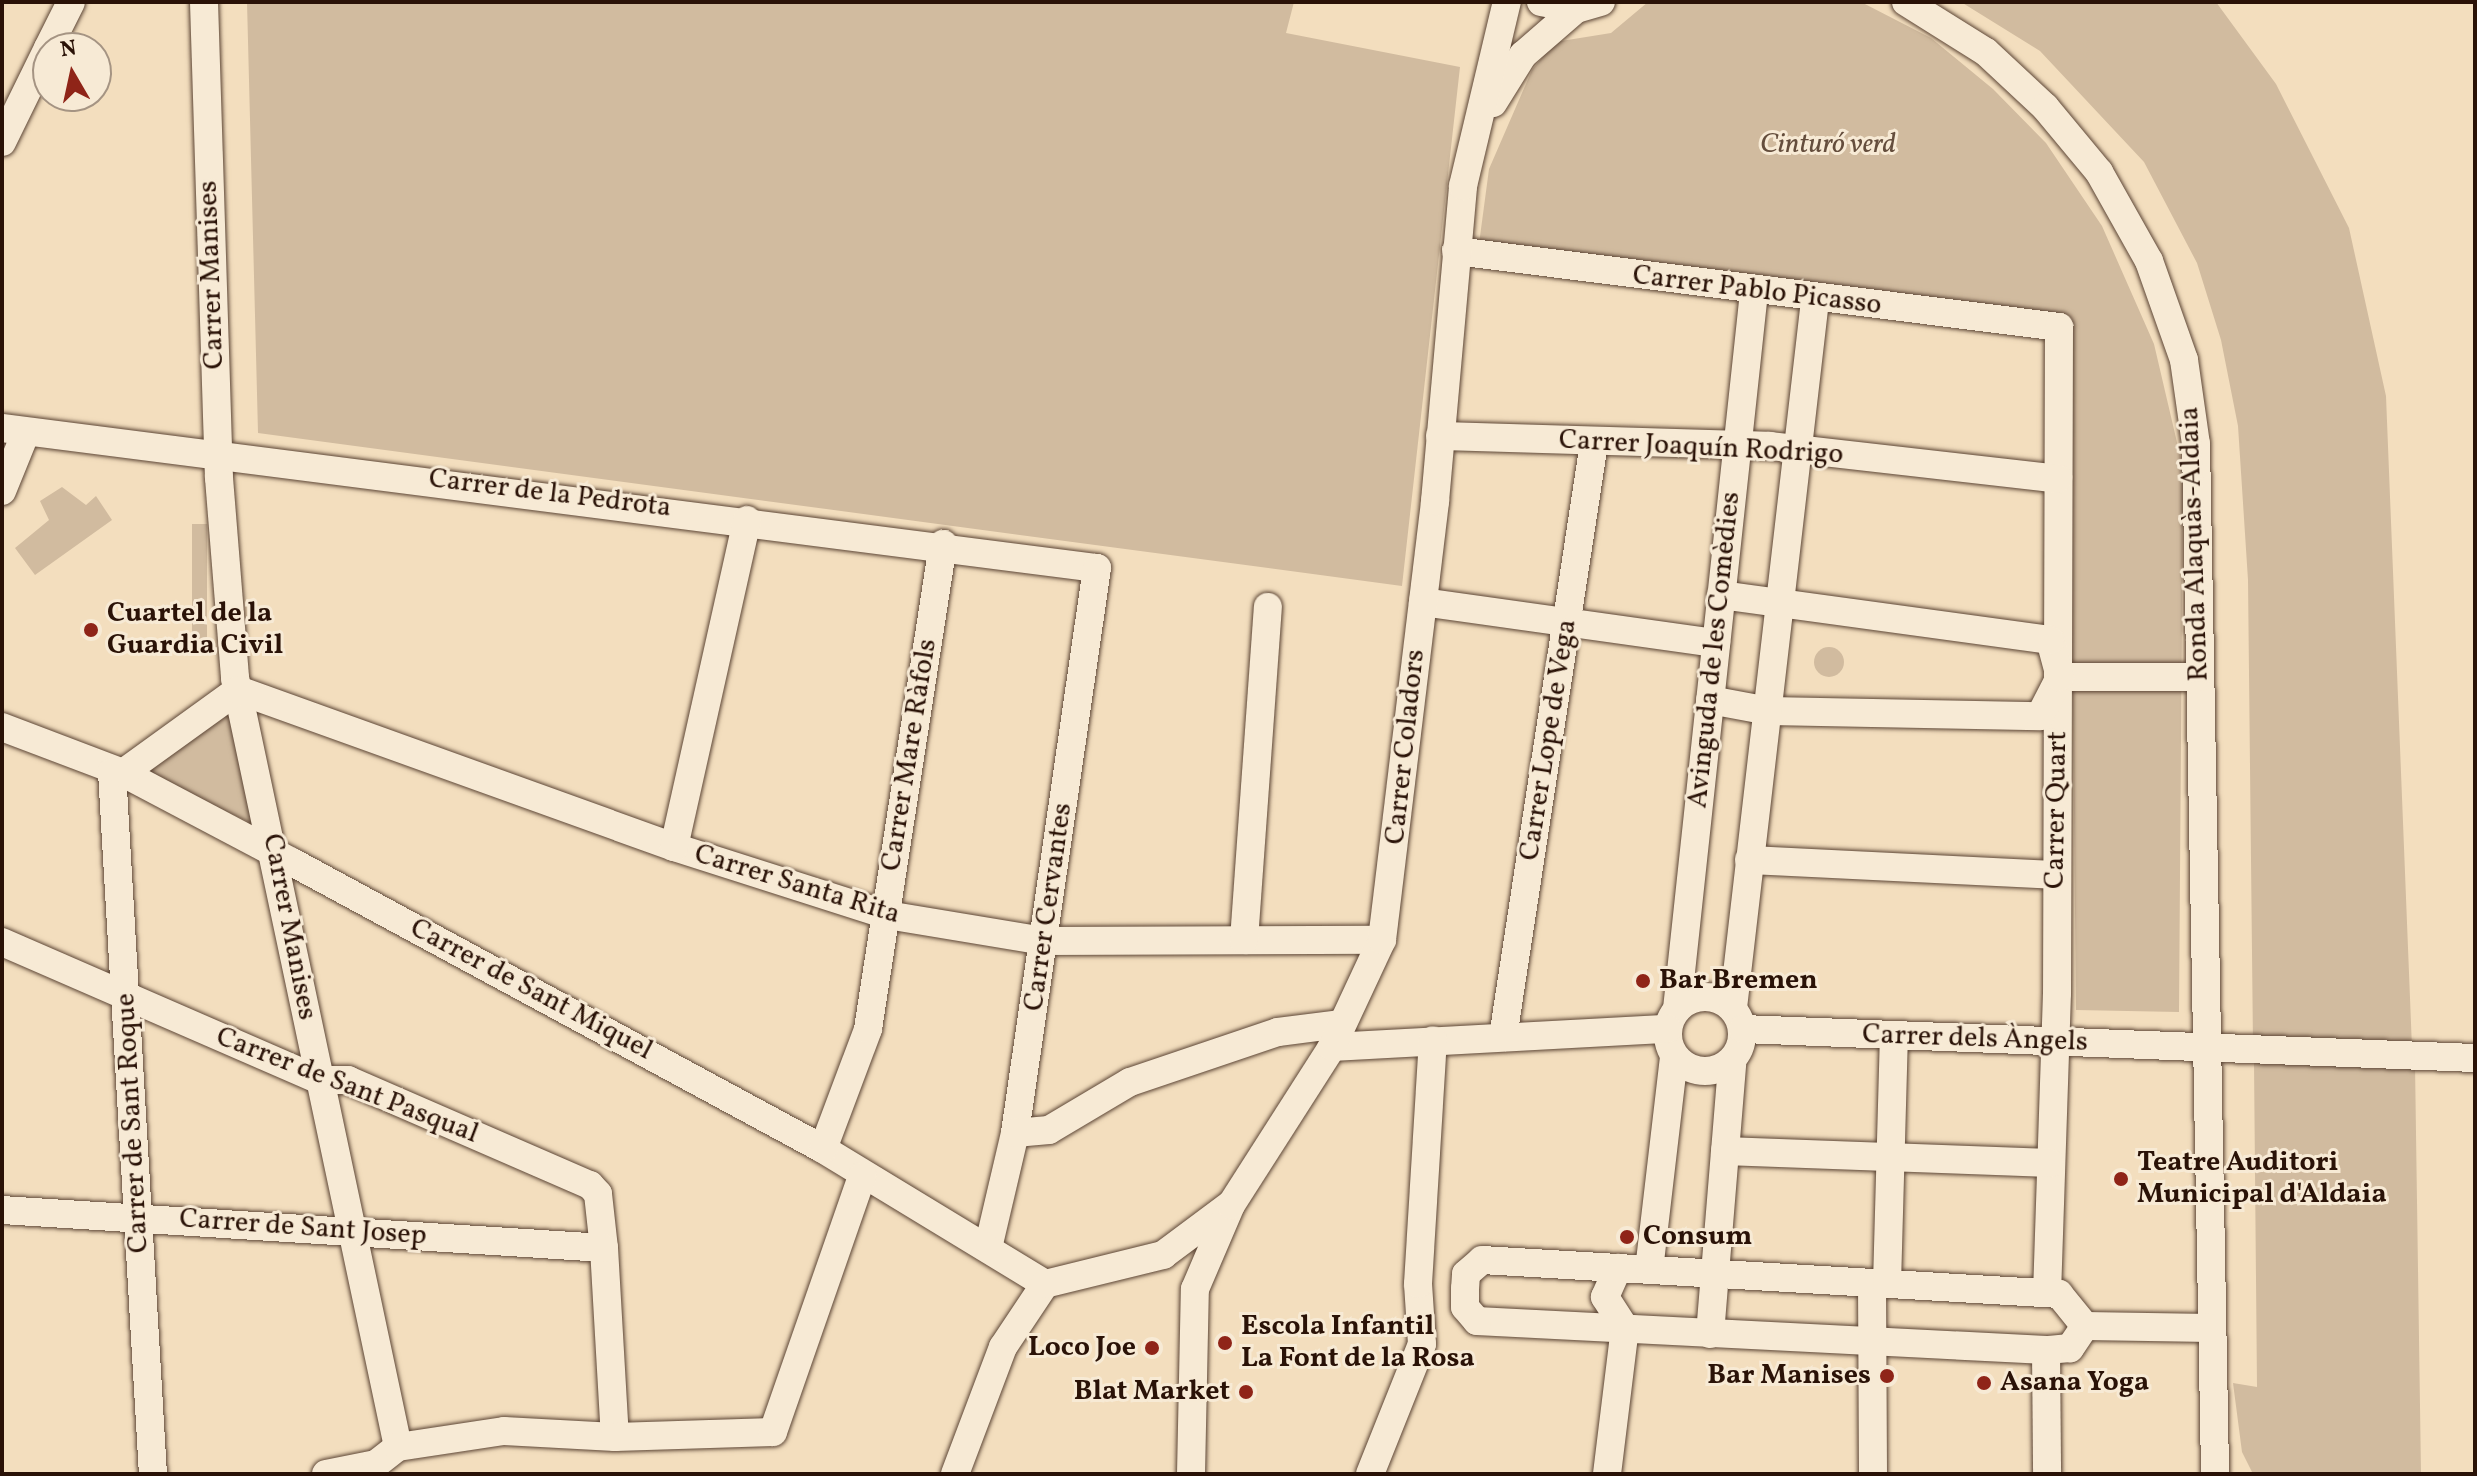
<!DOCTYPE html>
<html>
<head>
<meta charset="utf-8">
<style>
	body { margin:0 }
	#map { position:relative; width:2477px; height:1476px; overflow:hidden; background:#f3debe; font-family:Vollkorn,serif }
	div>[style] { position:absolute }
	.green>* { inset:0; background:#d1bb9f; transform-origin:0 0 }
	.round { border-radius:50% }
	.roads { filter:drop-shadow(0 0 2px #5c4535) drop-shadow(0 0 2px #5c4535) }
	.minor>* { height:28px; margin:-14px; padding:0 14px; transform-origin:14px; border-radius:14px; background:#f7ead5 }
	.minor>.ring { margin:-14px; padding:0; box-sizing:content-box; background:none; border:28px solid #f7ead5; border-radius:50% }
	.dots>* { width:22px; height:22px; translate:-50% -50%; box-sizing:border-box; border:4px solid #f7ead5; border-radius:50% }
	span { translate:-50% -50%; white-space:nowrap; text-align:center; line-height:1.15; -webkit-text-stroke:6px #f7ead5; paint-order:stroke }
	.park-label { font-size:28px; color:#644d3c; font-style:italic }
	.street-label { font-size:28px; color:#2a1207 }
	.poi-label { font-size:28px; color:#2a1207; font-weight:700 }
	.left { translate:0 -50%; text-align:left }
	.right { translate:-100% -50%; text-align:right }
	.frame { position:absolute; inset:0; border:4px solid #2a1207; pointer-events:none }
	.north { position:absolute; left:32px; top:32px; width:80px; height:80px; box-sizing:border-box; background:#f7ead5; border:2px solid #a59483; border-radius:50%; rotate:351deg; font-size:22px; font-weight:700; line-height:32px; text-align:center; color:#2a1207 }
	.north::after { content:''; display:block; margin:auto; width:28px; height:36px; background:#8f2418; clip-path:polygon(50% 0,100% 100%,50% 72%,0 100%) }
</style>
</head>
<body>
<div id="map">
	<div class="green">
		<i style="clip-path:polygon(247px 2px,1294px 2px,1286px 33px,1460px 67px,1402px 586px,258px 433px)"></i>
		<i style="clip-path:polygon(1648px 2px,1861px 2px,1931px 38px,1993px 89px,2046px 143px,2102px 226px,2154px 344px,2183px 468px,2179px 1012px,2076px 1010px,2069px 315px,1479px 244px,1489px 169px,1532px 70px,1555px 42px,1611px 33px)"></i>
		<i style="clip-path:polygon(1961px 2px,2216px 2px,2276px 84px,2349px 228px,2386px 396px,2412px 1048px,2253px 1046px,2248px 580px,2238px 426px,2221px 340px,2197px 263px,2144px 162px,2040px 51px)"></i>
		<i style="clip-path:polygon(62px 487px,86px 505px,96px 496px,112px 520px,35px 575px,15px 548px,49px 520px,40px 501px)"></i>
		<i style="left:192px;top:524px;width:15px;height:127px"></i>
		<i class="round" style="left:1814px;top:647px;width:30px;height:30px"></i>
		<i style="clip-path:polygon(234px 708px,264px 829px,146px 774px)"></i>
		<i style="clip-path:polygon(2254px 1063px,2415px 1064px,2421px 1474px,2253px 1474px,2242px 1452px,2233px 1383px,2257px 1387px)"></i>
	</div>
	<div class="roads">
		<div class="minor">
			<i style="left:204px;top:2px;width:476px;rotate:88.2deg"></i>
			<i style="left:219px;top:478px;width:201px;rotate:85.4deg"></i>
			<i style="left:235px;top:678px;width:786px;rotate:78.03deg"></i>
			<i style="left:1541px;top:2px;width:36px;rotate:11deg"></i>
			<i style="left:1576px;top:9px;width:26px;rotate:-16deg"></i>
			<i style="left:1906px;top:2px;width:94px;rotate:32deg"></i>
			<i style="left:1986px;top:52px;width:81px;rotate:43deg"></i>
			<i style="left:2045px;top:107px;width:85px;rotate:50.3deg"></i>
			<i style="left:2099px;top:172px;width:102px;rotate:60.7deg"></i>
			<i style="left:2149px;top:261px;width:105px;rotate:70.5deg"></i>
			<i style="left:2184px;top:360px;width:85px;rotate:81.9deg"></i>
			<i style="left:2196px;top:444px;width:1030px;rotate:88.94deg"></i>
			<i style="left:48px;top:48px;width:51px;rotate:-63.4deg"></i>
			<i style="left:1493px;top:103px;width:57px;rotate:-58deg"></i>
			<i style="left:1523px;top:55px;width:70px;rotate:-41deg"></i>
			<i style="left:2px;top:142px;width:105px;rotate:-63.9deg"></i>
			<i style="left:1456px;top:251px;width:608px;rotate:7.18deg"></i>
			<i style="left:2059px;top:327px;width:666px;rotate:90.17deg"></i>
			<i style="left:2057px;top:993px;width:300px;rotate:91.9deg"></i>
			<i style="left:2px;top:428px;width:1104px;rotate:7.29deg"></i>
			<i style="left:1097px;top:568px;width:571px;rotate:98.26deg"></i>
			<i style="left:1015px;top:1133px;width:114px;rotate:103.2deg"></i>
			<i style="left:1440px;top:436px;width:330px;rotate:1.7deg"></i>
			<i style="left:1770px;top:446px;width:290px;rotate:6.5deg"></i>
			<i style="left:2px;top:491px;width:64px;rotate:-67.9deg"></i>
			<i style="left:1423px;top:602px;width:296px;rotate:8deg"></i>
			<i style="left:2060px;top:677px;width:140px"></i>
			<i style="left:1710px;top:700px;width:60px;rotate:10.6deg"></i>
			<i style="left:1769px;top:711px;width:271px;rotate:1.1deg"></i>
			<i style="left:2040px;top:716px;width:44px;rotate:-62.9deg"></i>
			<i style="left:2060px;top:677px;width:38px;rotate:-105deg"></i>
			<i style="left:2050px;top:640px;width:332px;rotate:-172.2deg"></i>
			<i style="left:2px;top:727px;width:129px;rotate:20.8deg"></i>
			<i style="left:123px;top:773px;width:191px;rotate:27.8deg"></i>
			<i style="left:292px;top:862px;width:604px;rotate:28.39deg"></i>
			<i style="left:823px;top:1149px;width:260px;rotate:31.3deg"></i>
			<i style="left:112px;top:772px;width:703px;rotate:86.66deg"></i>
			<i style="left:123px;top:773px;width:142px;rotate:-35.8deg"></i>
			<i style="left:238px;top:690px;width:463px;rotate:19.8deg"></i>
			<i style="left:674px;top:847px;width:224px;rotate:17.7deg"></i>
			<i style="left:887px;top:915px;width:159px;rotate:9.4deg"></i>
			<i style="left:1044px;top:941px;width:338px;rotate:-0.2deg"></i>
			<i style="left:674px;top:847px;width:335px;rotate:-77.4deg"></i>
			<i style="left:1749px;top:860px;width:306px;rotate:2.8deg"></i>
			<i style="left:1244px;top:940px;width:334px;rotate:-85.9deg"></i>
			<i style="left:2px;top:942px;width:346px;rotate:23.5deg"></i>
			<i style="left:319px;top:1080px;width:29px"></i>
			<i style="left:348px;top:1080px;width:264px;rotate:23.5deg"></i>
			<i style="left:590px;top:1185px;width:12px;rotate:48deg"></i>
			<i style="left:598px;top:1194px;width:54px;rotate:83.7deg"></i>
			<i style="left:604px;top:1248px;width:189px;rotate:86.7deg"></i>
			<i class="ring" style="left:1668px;top:997px;width:46px;height:46px"></i>
			<i style="left:1733px;top:1008px;width:713px;rotate:-83.39deg"></i>
			<i style="left:1677px;top:1009px;width:721px;rotate:-83.87deg"></i>
			<i style="left:1743px;top:1029px;width:733px;rotate:2.27deg"></i>
			<i style="left:1503px;top:1037px;width:601px;rotate:-81.29deg"></i>
			<i style="left:1332px;top:1047px;width:336px;rotate:-3.1deg"></i>
			<i style="left:1015px;top:1133px;width:34px;rotate:-5deg"></i>
			<i style="left:1049px;top:1130px;width:94px;rotate:-30.7deg"></i>
			<i style="left:1130px;top:1082px;width:156px;rotate:-18.7deg"></i>
			<i style="left:1278px;top:1032px;width:64px;rotate:-7.2deg"></i>
			<i style="left:823px;top:1149px;width:128px;rotate:-69.4deg"></i>
			<i style="left:868px;top:1029px;width:491px;rotate:-81.2deg"></i>
			<i style="left:1725px;top:1151px;width:325px;rotate:2.1deg"></i>
			<i style="left:2px;top:1210px;width:603px;rotate:3.61deg"></i>
			<i style="left:1482px;top:1260px;width:578px;rotate:3.37deg"></i>
			<i style="left:2059px;top:1294px;width:41px;rotate:50.9deg"></i>
			<i style="left:2085px;top:1326px;width:27px;rotate:124deg"></i>
			<i style="left:2070px;top:1348px;width:24px;rotate:175deg"></i>
			<i style="left:2046px;top:1350px;width:570px;rotate:-177.08deg"></i>
			<i style="left:1477px;top:1321px;width:18px;rotate:-131deg"></i>
			<i style="left:1465px;top:1307px;width:18px;rotate:-90deg"></i>
			<i style="left:1465px;top:1289px;width:15px;rotate:-86deg"></i>
			<i style="left:1466px;top:1274px;width:21px;rotate:-41deg"></i>
			<i style="left:1649px;top:1270px;width:215px;rotate:-83.3deg"></i>
			<i style="left:1872px;top:1283px;width:191px;rotate:89.7deg"></i>
			<i style="left:1887px;top:1284px;width:247px;rotate:-88.4deg"></i>
			<i style="left:2085px;top:1326px;width:126px;rotate:0.9deg"></i>
			<i style="left:1710px;top:1334px;width:271px;rotate:-85.3deg"></i>
			<i style="left:2046px;top:1350px;width:124px;rotate:89.5deg"></i>
			<i style="left:326px;top:1474px;width:51px;rotate:-11.3deg"></i>
			<i style="left:376px;top:1464px;width:28px;rotate:-38deg"></i>
			<i style="left:398px;top:1447px;width:107px;rotate:-8.6deg"></i>
			<i style="left:504px;top:1431px;width:111px;rotate:3.1deg"></i>
			<i style="left:615px;top:1437px;width:158px;rotate:-1.8deg"></i>
			<i style="left:773px;top:1432px;width:271px;rotate:-70.8deg"></i>
			<i style="left:955px;top:1474px;width:136px;rotate:-69.3deg"></i>
			<i style="left:1003px;top:1347px;width:76px;rotate:-56.3deg"></i>
			<i style="left:1045px;top:1284px;width:122px;rotate:-13.8deg"></i>
			<i style="left:1163px;top:1255px;width:84px;rotate:-36.7deg"></i>
			<i style="left:1191px;top:1474px;width:185px;rotate:-88.8deg"></i>
			<i style="left:1195px;top:1289px;width:91px;rotate:-66.8deg"></i>
			<i style="left:1231px;top:1205px;width:188px;rotate:-57.4deg"></i>
			<i style="left:1332px;top:1047px;width:118px;rotate:-65deg"></i>
			<i style="left:1382px;top:940px;width:442px;rotate:-83.1deg"></i>
			<i style="left:1435px;top:501px;width:316px;rotate:-84.9deg"></i>
			<i style="left:1463px;top:186px;width:189px;rotate:-76.6deg"></i>
			<i style="left:1370px;top:1474px;width:140px;rotate:-68.2deg"></i>
			<i style="left:1422px;top:1344px;width:60px;rotate:-93.8deg"></i>
			<i style="left:1418px;top:1284px;width:244px;rotate:-86.5deg"></i>
			<i style="left:1607px;top:1474px;width:147px;rotate:-83deg"></i>
			<i style="left:1625px;top:1328px;width:37px;rotate:-123deg"></i>
			<i style="left:1605px;top:1297px;width:32px;rotate:-66deg"></i>
		</div>
	</div>
	<div class="dots">
		<i style="left:91px;top:630px;background:#8f2418"></i>
		<i style="left:1643px;top:981px;background:#8f2418"></i>
		<i style="left:2121px;top:1179px;background:#8f2418"></i>
		<i style="left:1627px;top:1237px;background:#8f2418"></i>
		<i style="left:1225px;top:1343px;background:#8f2418"></i>
		<i style="left:1152px;top:1348px;background:#8f2418"></i>
		<i style="left:1887px;top:1376px;background:#8f2418"></i>
		<i style="left:1984px;top:1383px;background:#8f2418"></i>
		<i style="left:1246px;top:1392px;background:#8f2418"></i>
	</div>
	<div class="park-label">
		<span style="left:1828px;top:145px">Cinturó verd</span>
	</div>
	<div class="street-label">
		<span style="left:212px;top:275px;rotate:-92deg">Carrer Manises</span>
		<span style="left:1757px;top:291px;rotate:7deg">Carrer Pablo Picasso</span>
		<span style="left:1701px;top:448px;rotate:3deg">Carrer Joaquín Rodrigo</span>
		<span style="left:550px;top:494px;rotate:7deg">Carrer de la Pedrota</span>
		<span style="left:2195px;top:544px;rotate:-92deg">Ronda Alaquàs-Aldaia</span>
		<span style="left:1715px;top:650px;rotate:-84deg">Avinguda de les Comèdies</span>
		<span style="left:1549px;top:740px;rotate:-81deg">Carrer Lope de Vega</span>
		<span style="left:1406px;top:747px;rotate:-84deg">Carrer Coladors</span>
		<span style="left:910px;top:755px;rotate:-81deg">Carrer Mare Ràfols</span>
		<span style="left:2057px;top:810px;rotate:-89deg">Carrer Quart</span>
		<span style="left:797px;top:885px;rotate:17deg">Carrer Santa Rita</span>
		<span style="left:1049px;top:907px;rotate:-82deg">Carrer Cervantes</span>
		<span style="left:289px;top:927px;rotate:79deg">Carrer Manises</span>
		<span style="left:531px;top:990px;rotate:28deg">Carrer de Sant Miquel</span>
		<span style="left:1975px;top:1039px;rotate:2deg">Carrer dels Àngels</span>
		<span style="left:347px;top:1086px;rotate:21deg">Carrer de Sant Pasqual</span>
		<span style="left:133px;top:1123px;rotate:-93deg">Carrer de Sant Roque</span>
		<span style="left:303px;top:1228px;rotate:4deg">Carrer de Sant Josep</span>
	</div>
	<div class="poi-label">
		<span class="left" style="left:107px;top:630px">Cuartel de la<br>Guardia Civil</span>
		<span class="left" style="left:1659px;top:981px">Bar Bremen</span>
		<span class="left" style="left:2137px;top:1179px">Teatre Auditori<br>Municipal d'Aldaia</span>
		<span class="left" style="left:1643px;top:1237px">Consum</span>
		<span class="left" style="left:1241px;top:1343px">Escola Infantil<br>La Font de la Rosa</span>
		<span class="right" style="left:1136px;top:1348px">Loco Joe</span>
		<span class="right" style="left:1871px;top:1376px">Bar Manises</span>
		<span class="left" style="left:2000px;top:1383px">Asana Yoga</span>
		<span class="right" style="left:1230px;top:1392px">Blat Market</span>
	</div>
	<div class="frame"></div>
	<div class="north">N</div>
</div>
</body>
</html>
